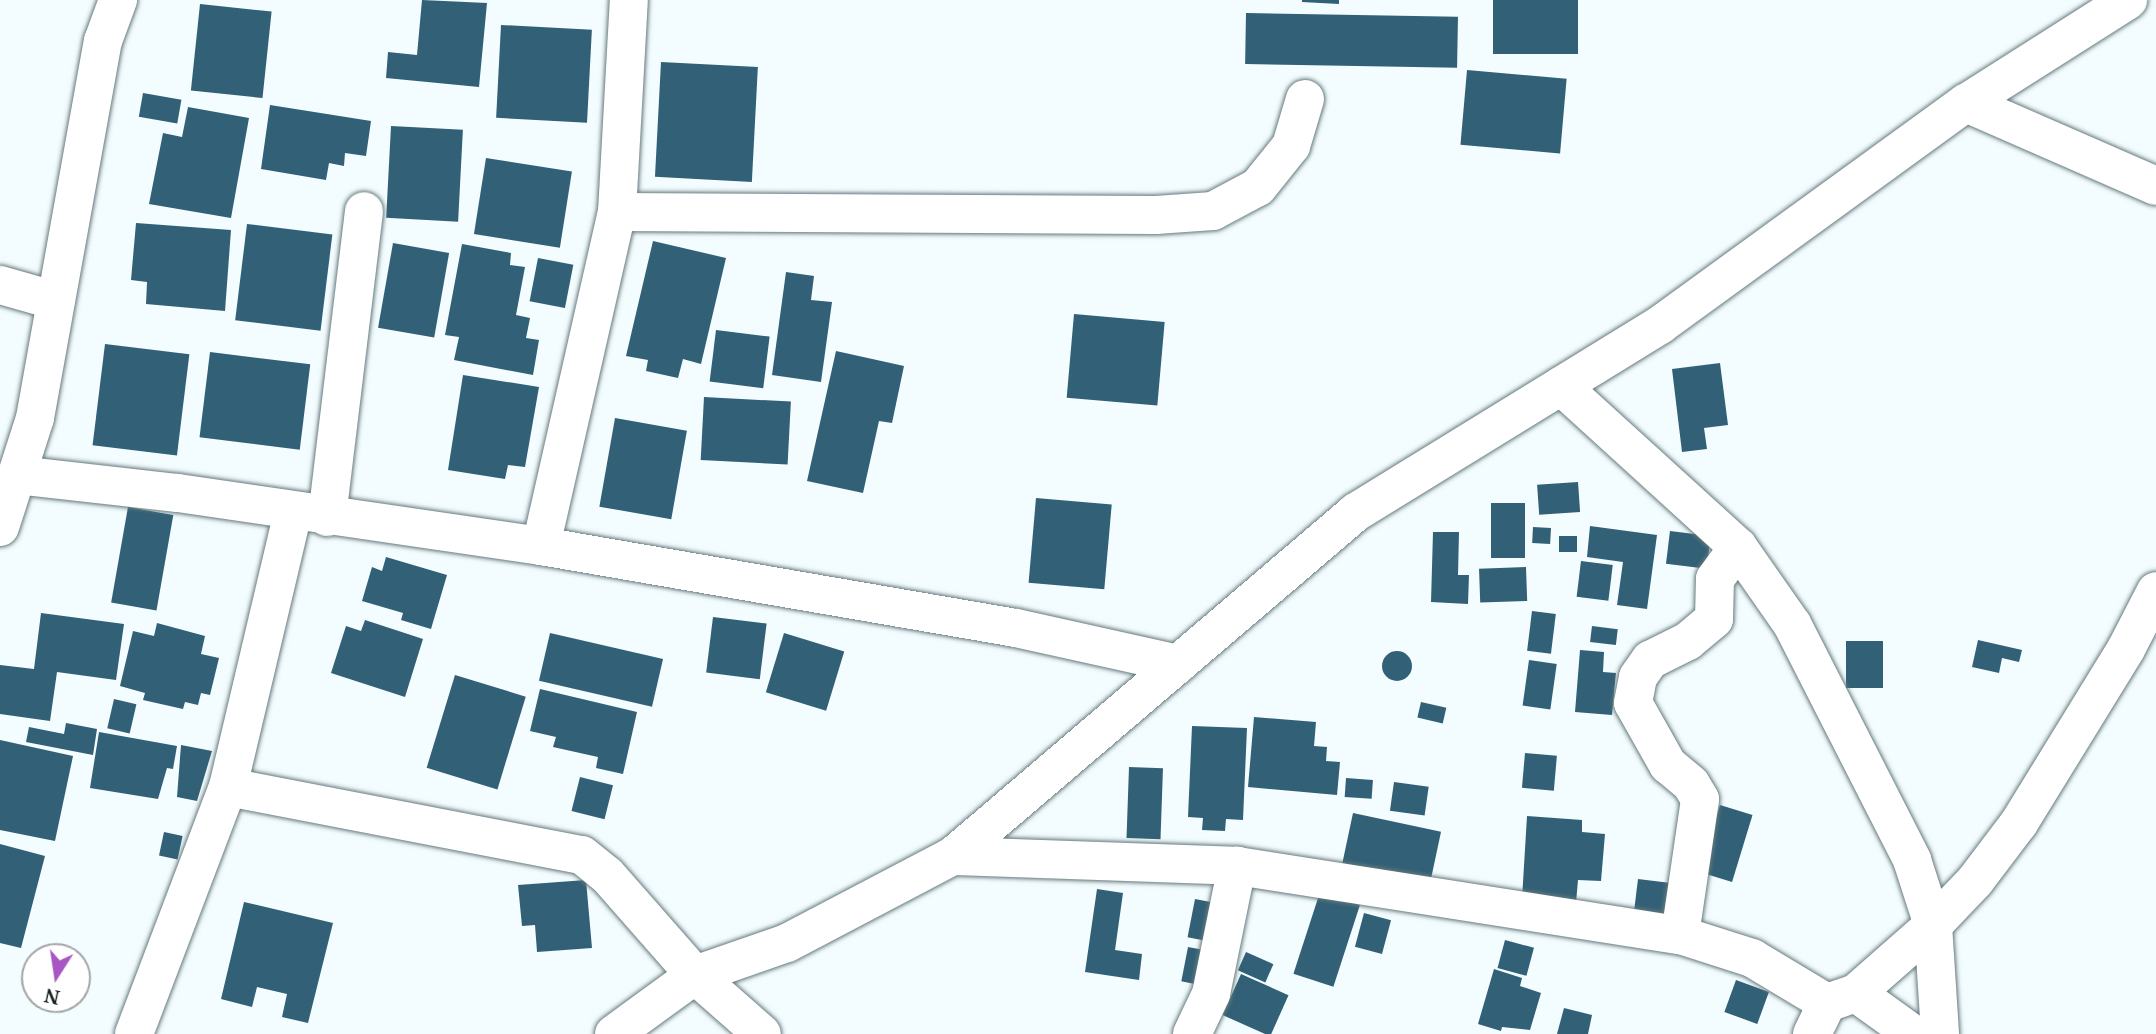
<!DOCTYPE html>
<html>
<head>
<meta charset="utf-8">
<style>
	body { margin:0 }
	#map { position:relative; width:2156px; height:1034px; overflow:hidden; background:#f3fcfe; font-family:"Noto Serif",serif }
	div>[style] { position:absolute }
	.building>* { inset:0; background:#326076; transform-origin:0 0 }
	.round { border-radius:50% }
	.roads { filter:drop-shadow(0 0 2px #657a7e) drop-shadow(0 0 2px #657a7e) }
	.street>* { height:38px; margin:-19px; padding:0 19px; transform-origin:19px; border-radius:19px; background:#fff }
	span { translate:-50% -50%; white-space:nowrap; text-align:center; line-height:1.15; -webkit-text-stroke:7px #fff; paint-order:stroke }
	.north { position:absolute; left:21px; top:943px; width:70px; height:70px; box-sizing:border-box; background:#fff; border:2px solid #a3a6a7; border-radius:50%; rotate:192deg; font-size:19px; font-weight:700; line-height:28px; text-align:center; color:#182122 }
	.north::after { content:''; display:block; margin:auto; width:24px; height:32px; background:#a956c5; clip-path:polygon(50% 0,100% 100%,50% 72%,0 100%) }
</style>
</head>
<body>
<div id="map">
	<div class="building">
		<i style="clip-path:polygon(422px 0,487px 3px,479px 87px,386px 78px,388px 52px,417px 55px)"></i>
		<i style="clip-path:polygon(1302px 0,1339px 0,1339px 4px,1302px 2px)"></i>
		<i style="left:1493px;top:0;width:85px;height:54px"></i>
		<i style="left:200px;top:4px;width:72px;height:87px;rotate:6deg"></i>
		<i style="left:1246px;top:13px;width:212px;height:51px;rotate:1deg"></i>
		<i style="left:501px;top:25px;width:91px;height:93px;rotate:3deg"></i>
		<i style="left:661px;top:62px;width:97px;height:115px;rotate:3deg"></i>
		<i style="left:1467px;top:70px;width:100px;height:75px;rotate:5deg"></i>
		<i style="left:143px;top:93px;width:39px;height:24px;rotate:10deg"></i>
		<i style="clip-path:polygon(270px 105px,371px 121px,366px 156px,345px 153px,344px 166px,329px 163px,326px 180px,261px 169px)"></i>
		<i style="clip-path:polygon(188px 107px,249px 118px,231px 218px,149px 204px,163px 133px,182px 137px)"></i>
		<i style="left:391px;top:126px;width:72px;height:92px;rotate:3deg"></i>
		<i style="left:486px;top:158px;width:87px;height:77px;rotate:9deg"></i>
		<i style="clip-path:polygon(136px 223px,231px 230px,225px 311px,146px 304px,147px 282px,131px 280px)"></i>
		<i style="left:247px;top:224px;width:86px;height:97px;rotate:7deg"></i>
		<i style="clip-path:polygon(653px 241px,726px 258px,701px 364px,683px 359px,678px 378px,646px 371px,648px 360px,626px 356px)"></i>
		<i style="left:393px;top:243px;width:57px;height:86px;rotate:10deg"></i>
		<i style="clip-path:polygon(462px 244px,511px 253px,510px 265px,525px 267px,516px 315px,530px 318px,526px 338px,539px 340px,533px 375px,454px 360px,459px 337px,445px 335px)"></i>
		<i style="left:538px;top:258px;width:36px;height:44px;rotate:11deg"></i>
		<i style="clip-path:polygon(786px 272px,814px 276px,811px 300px,832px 302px,821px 382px,772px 375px)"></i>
		<i style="left:1074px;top:314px;width:91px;height:84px;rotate:5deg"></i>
		<i style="left:716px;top:330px;width:54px;height:52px;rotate:7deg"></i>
		<i style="left:105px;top:344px;width:85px;height:102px;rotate:7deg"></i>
		<i style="clip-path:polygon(836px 351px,904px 366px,892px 423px,879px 421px,863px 493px,807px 481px)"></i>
		<i style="left:210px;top:352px;width:101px;height:86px;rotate:7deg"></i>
		<i style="clip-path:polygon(1720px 363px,1728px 425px,1704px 428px,1707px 449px,1682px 452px,1672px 369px)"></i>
		<i style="clip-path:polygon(463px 375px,539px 387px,525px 467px,508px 465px,505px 479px,448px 470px)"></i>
		<i style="left:704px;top:397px;width:87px;height:63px;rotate:3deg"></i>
		<i style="left:615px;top:418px;width:73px;height:90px;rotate:10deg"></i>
		<i style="left:1578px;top:482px;width:30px;height:41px;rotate:86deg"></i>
		<i style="left:1036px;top:498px;width:76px;height:85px;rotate:5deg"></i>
		<i style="left:1491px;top:503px;width:34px;height:55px"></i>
		<i style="left:128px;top:507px;width:46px;height:97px;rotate:10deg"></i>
		<i style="clip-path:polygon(1590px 526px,1657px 535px,1647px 609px,1617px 605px,1623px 562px,1587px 557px)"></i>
		<i style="left:1533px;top:527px;width:18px;height:16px;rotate:3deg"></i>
		<i style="left:1670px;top:531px;width:41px;height:33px;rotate:7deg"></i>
		<i style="clip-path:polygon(1433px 532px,1459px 532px,1458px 575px,1469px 575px,1468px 604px,1431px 602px)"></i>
		<i style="left:1559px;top:536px;width:18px;height:16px"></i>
		<i style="clip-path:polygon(386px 557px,447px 575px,431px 629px,401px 620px,403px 613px,362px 601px,372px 567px,382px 571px)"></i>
		<i style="left:1581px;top:561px;width:32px;height:36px;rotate:7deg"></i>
		<i style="left:1526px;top:567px;width:34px;height:47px;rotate:88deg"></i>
		<i style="left:1532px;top:611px;width:24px;height:40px;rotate:7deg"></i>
		<i style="clip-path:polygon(41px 613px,124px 624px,116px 680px,57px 672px,50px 721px,0 714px,0 665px,34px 669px)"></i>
		<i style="left:713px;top:617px;width:54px;height:56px;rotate:7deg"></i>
		<i style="clip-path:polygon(365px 620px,423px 639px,405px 697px,331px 673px,346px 626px,361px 631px)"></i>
		<i style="clip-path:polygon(157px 623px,205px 636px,201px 654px,219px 658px,210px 695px,201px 693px,198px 705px,185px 702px,183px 709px,143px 700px,145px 693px,120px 686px,133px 631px,154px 636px)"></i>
		<i style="left:1592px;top:626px;width:26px;height:16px;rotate:7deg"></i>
		<i style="left:550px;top:633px;width:116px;height:49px;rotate:13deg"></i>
		<i style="left:784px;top:633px;width:63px;height:62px;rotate:17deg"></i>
		<i style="clip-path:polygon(1978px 640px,2022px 650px,2019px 662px,2002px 658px,1999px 673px,1972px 667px)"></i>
		<i style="left:1846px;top:641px;width:37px;height:47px"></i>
		<i style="clip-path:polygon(1580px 650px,1604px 652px,1603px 672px,1616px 673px,1612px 715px,1575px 712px)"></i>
		<i class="round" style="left:1382px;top:651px;width:30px;height:30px"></i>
		<i style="left:1529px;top:660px;width:28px;height:46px;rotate:8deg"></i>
		<i style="left:455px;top:675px;width:74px;height:97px;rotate:17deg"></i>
		<i style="clip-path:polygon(540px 689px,637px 712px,623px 774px,596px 768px,598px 757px,553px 747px,556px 737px,530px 731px)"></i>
		<i style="left:114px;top:699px;width:23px;height:30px;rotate:13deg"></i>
		<i style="left:1421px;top:702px;width:26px;height:16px;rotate:13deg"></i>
		<i style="clip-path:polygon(1254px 717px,1316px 722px,1314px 746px,1327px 747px,1326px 761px,1340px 762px,1337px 795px,1248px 787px)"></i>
		<i style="clip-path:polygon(66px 723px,97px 729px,93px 755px,26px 742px,29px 727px,64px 734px)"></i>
		<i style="clip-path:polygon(1192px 726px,1247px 728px,1243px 820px,1226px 819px,1225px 831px,1202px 830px,1203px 818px,1188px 817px)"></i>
		<i style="clip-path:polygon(99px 732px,177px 746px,173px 769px,167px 768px,158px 799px,90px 788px)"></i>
		<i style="clip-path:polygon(0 740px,73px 756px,55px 841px,0 830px)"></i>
		<i style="clip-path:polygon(181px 745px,212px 751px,197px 801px,177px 797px)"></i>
		<i style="left:1525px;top:753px;width:32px;height:35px;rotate:5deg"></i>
		<i style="left:1129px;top:767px;width:34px;height:71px;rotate:2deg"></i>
		<i style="left:580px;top:777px;width:34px;height:35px;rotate:14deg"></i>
		<i style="left:1346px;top:778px;width:27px;height:19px;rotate:4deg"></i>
		<i style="left:1394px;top:782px;width:35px;height:29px;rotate:8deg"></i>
		<i style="left:1720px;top:805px;width:34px;height:70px;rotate:17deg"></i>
		<i style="left:1353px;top:813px;width:90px;height:51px;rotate:12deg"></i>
		<i style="clip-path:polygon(1527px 816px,1582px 820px,1582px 832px,1605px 834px,1601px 881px,1578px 880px,1576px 903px,1522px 899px)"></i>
		<i style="left:164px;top:832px;width:19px;height:24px;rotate:12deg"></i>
		<i style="clip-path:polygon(0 844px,45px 856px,21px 948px,0 943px)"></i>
		<i style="left:1638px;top:879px;width:39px;height:32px;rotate:7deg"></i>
		<i style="clip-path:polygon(586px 880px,592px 948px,537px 952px,535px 925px,522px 926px,518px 885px)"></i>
		<i style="clip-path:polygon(1097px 889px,1123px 893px,1115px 950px,1142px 954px,1139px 980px,1085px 972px)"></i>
		<i style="left:1320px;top:892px;width:42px;height:86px;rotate:18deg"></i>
		<i style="left:1195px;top:899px;width:25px;height:39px;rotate:11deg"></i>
		<i style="clip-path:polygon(244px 902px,333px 923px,308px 1023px,282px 1017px,287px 994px,257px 987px,252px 1007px,221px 999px)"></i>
		<i style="left:1364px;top:913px;width:28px;height:35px;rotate:15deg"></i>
		<i style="left:1505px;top:940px;width:30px;height:29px;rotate:15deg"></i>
		<i style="left:1188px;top:947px;width:16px;height:35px;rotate:11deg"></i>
		<i style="left:1246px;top:952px;width:30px;height:20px;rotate:24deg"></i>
		<i style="clip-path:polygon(1494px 969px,1522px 978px,1520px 986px,1541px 993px,1530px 1030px,1502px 1027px,1501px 1031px,1478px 1024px)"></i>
		<i style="left:1241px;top:974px;width:52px;height:45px;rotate:24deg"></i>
		<i style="left:1736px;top:980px;width:35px;height:34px;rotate:20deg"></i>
		<i style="clip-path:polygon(1564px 1008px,1592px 1015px,1588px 1034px,1557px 1034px)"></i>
	</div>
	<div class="roads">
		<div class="street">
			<i style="left:1966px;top:103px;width:207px;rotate:23.6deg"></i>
			<i style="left:617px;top:212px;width:539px;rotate:0.32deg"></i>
			<i style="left:1156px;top:215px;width:57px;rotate:-4deg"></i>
			<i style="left:1213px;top:211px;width:51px;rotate:-28.1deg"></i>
			<i style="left:1258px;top:187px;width:53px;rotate:-51.2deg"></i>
			<i style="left:1291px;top:146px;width:49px;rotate:-73.4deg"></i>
			<i style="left:0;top:285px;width:58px;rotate:15.9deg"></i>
			<i style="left:1561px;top:386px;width:239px;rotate:42.3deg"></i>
			<i style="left:1738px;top:547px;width:94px;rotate:55deg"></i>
			<i style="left:1792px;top:624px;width:265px;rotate:63deg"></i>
			<i style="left:1912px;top:860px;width:68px;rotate:72.1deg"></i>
			<i style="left:1933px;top:925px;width:109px;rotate:86.3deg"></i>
			<i style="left:17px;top:475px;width:162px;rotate:6.4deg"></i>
			<i style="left:178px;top:493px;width:367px;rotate:8.3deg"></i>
			<i style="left:541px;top:546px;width:482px;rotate:9.8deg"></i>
			<i style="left:1016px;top:628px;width:166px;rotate:12.5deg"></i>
			<i style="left:327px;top:517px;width:308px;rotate:-83.1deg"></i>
			<i style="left:0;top:527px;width:114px;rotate:-72.2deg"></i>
			<i style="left:35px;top:418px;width:383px;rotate:-79.8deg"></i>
			<i style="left:103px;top:41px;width:44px;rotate:-69.9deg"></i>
			<i style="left:541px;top:546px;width:343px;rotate:-77.2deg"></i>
			<i style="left:617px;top:212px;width:212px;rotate:-86.8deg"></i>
			<i style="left:228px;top:787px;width:360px;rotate:10.9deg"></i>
			<i style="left:582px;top:855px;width:32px;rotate:39deg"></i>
			<i style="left:607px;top:875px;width:133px;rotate:48.7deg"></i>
			<i style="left:695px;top:975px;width:89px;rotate:41.4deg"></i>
			<i style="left:953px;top:856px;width:284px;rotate:2deg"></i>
			<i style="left:1237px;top:866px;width:448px;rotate:8.9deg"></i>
			<i style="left:1680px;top:935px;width:76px;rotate:17.7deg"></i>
			<i style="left:1752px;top:958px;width:87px;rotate:31deg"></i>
			<i style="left:1827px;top:1003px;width:31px;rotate:-19deg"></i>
			<i style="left:1856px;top:993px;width:70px;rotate:35.7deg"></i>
			<i style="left:1680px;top:935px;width:137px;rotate:-81.6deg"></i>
			<i style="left:1700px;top:799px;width:17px;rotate:-121deg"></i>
			<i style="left:1691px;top:784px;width:30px;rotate:-140deg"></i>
			<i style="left:1668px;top:765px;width:71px;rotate:-119.4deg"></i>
			<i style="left:1633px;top:703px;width:26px;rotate:-79deg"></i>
			<i style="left:1638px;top:677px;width:21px;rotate:-55deg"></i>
			<i style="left:1650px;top:660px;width:42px;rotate:-26.6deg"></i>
			<i style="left:1688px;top:641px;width:34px;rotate:-40deg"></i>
			<i style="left:1714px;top:619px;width:40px;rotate:-88.6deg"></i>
			<i style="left:1715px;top:579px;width:39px;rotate:-54deg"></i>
			<i style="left:1856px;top:993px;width:103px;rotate:-41.4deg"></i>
			<i style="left:1933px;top:925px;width:61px;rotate:-46.3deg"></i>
			<i style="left:1975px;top:881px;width:73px;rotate:-52.8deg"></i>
			<i style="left:2019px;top:823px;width:204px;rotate:-58.4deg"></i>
			<i style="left:2126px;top:649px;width:65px;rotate:-62.7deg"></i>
			<i style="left:134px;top:1034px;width:264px;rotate:-69.2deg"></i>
			<i style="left:228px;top:787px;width:283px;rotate:-76.7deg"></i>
			<i style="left:614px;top:1034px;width:100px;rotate:-36.1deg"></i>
			<i style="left:695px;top:975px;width:97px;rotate:-19.2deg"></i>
			<i style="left:787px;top:943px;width:187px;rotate:-27.7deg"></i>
			<i style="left:953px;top:856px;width:530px;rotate:-40.48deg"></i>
			<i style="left:1356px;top:512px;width:357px;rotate:-31.6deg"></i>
			<i style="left:1660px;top:325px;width:378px;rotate:-36deg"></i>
			<i style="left:1966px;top:103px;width:192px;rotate:-32.4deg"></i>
			<i style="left:1192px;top:1034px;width:44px;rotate:-64.6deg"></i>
			<i style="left:1211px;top:994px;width:131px;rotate:-78.5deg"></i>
			<i style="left:1812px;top:1034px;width:34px;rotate:-64deg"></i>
		</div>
	</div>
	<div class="north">N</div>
</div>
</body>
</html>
